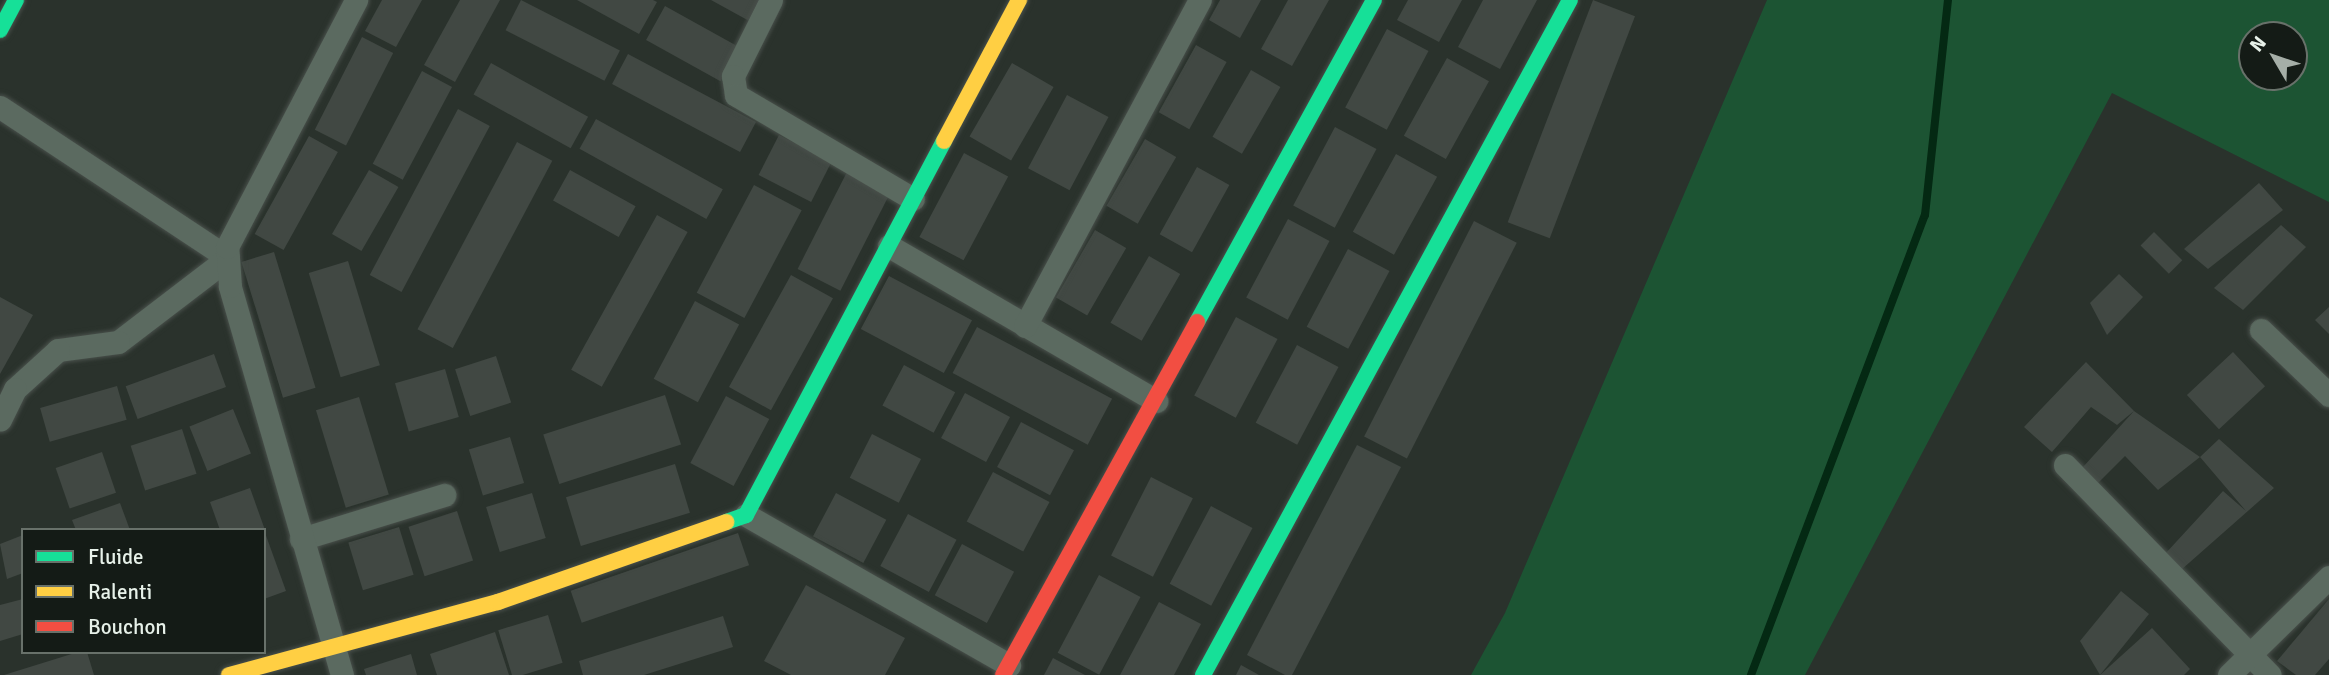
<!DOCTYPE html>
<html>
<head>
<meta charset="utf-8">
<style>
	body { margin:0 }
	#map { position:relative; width:2329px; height:675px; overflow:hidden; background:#2a322c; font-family:Signika,sans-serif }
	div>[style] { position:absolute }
	.green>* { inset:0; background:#1c5433 }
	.stream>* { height:8px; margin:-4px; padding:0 4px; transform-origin:4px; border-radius:4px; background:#042913 }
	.building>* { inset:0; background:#414843; transform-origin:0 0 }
	.roads { filter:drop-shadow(0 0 2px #49504b) drop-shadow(0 0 2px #49504b) }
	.street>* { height:23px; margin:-11.5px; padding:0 11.5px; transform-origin:11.5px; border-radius:11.5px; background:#5b6a60 }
	.fast>* { height:16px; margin:-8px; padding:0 8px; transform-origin:8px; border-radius:8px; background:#16e098 }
	.slow>* { height:16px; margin:-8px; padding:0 8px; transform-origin:8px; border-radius:8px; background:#ffcf43 }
	.jam>* { height:16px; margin:-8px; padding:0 8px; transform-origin:8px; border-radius:8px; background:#f24e42 }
	span { translate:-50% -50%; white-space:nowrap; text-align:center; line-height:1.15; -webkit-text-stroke:5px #141b16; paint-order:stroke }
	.legend { position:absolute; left:21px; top:528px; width:245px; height:126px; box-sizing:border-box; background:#141b16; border:2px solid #68716a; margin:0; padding:9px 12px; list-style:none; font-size:21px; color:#e7f1e9 }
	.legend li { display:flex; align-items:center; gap:14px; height:35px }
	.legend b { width:35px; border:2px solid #68716a }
	.north { position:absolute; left:2238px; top:21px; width:70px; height:70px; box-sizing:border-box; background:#141b16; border:2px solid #68716a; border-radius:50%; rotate:309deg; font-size:19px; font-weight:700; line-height:28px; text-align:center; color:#e7f1e9 }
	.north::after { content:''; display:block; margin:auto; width:24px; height:32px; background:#a5aea7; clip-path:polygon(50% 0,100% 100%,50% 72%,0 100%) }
</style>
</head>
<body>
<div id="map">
	<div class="green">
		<i style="clip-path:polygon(evenodd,1767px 0,2329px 0,2329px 202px,2112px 93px,1805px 675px,1471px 675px,1505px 613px,1767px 0,2252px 35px,2294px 35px,2294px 77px,2252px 77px,2252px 35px)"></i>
	</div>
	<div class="stream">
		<i style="left:1751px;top:675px;width:492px;rotate:-69.3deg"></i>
		<i style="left:1925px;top:215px;width:216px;rotate:-83.9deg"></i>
	</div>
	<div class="building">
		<i style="clip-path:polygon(382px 0,422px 0,396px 47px,365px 31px)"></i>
		<i style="clip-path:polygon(460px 0,500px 0,455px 82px,424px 65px)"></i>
		<i style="left:521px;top:0;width:111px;height:34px;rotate:27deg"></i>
		<i style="clip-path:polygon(577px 0,653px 0,657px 2px,639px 34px)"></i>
		<i style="clip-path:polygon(711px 0,763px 0,751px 22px)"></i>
		<i style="clip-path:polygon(1220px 0,1261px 0,1240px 38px,1209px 20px)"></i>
		<i style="clip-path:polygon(1288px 0,1329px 0,1292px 66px,1261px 49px)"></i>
		<i style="clip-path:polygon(1408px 0,1462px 0,1439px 42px,1397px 20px)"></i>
		<i style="clip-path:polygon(1483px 0,1537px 0,1500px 69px,1458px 47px)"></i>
		<i style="left:1593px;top:0;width:45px;height:238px;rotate:21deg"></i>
		<i style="left:665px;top:6px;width:85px;height:39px;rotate:29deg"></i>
		<i style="left:1387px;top:29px;width:47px;height:89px;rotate:28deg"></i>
		<i style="left:362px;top:37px;width:35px;height:104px;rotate:27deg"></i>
		<i style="left:1196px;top:45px;width:35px;height:77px;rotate:29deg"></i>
		<i style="left:628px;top:54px;width:145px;height:34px;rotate:28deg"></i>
		<i style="left:1447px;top:58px;width:48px;height:89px;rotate:29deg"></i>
		<i style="left:491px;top:63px;width:111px;height:36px;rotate:29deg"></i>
		<i style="left:1012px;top:63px;width:48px;height:85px;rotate:30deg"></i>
		<i style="left:1251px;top:70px;width:34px;height:77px;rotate:30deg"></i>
		<i style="left:422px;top:71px;width:34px;height:105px;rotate:28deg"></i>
		<i style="left:1067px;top:95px;width:47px;height:83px;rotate:28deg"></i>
		<i style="left:458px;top:109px;width:36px;height:188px;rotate:28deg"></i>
		<i style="left:596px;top:119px;width:145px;height:34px;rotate:29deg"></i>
		<i style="left:1335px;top:127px;width:47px;height:89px;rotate:28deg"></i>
		<i style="left:779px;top:135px;width:59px;height:45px;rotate:27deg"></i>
		<i style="left:309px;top:136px;width:33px;height:112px;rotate:29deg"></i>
		<i style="left:1145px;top:139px;width:36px;height:77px;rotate:30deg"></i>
		<i style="left:517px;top:142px;width:40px;height:212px;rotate:28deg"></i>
		<i style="left:964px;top:153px;width:50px;height:95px;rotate:28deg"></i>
		<i style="left:1396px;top:154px;width:47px;height:89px;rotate:29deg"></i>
		<i style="left:1197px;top:167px;width:37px;height:77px;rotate:29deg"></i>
		<i style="left:369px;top:170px;width:34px;height:74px;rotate:30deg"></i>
		<i style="left:570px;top:170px;width:75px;height:35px;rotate:29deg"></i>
		<i style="left:848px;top:170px;width:48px;height:111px;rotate:27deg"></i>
		<i style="clip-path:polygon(2259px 183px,2283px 210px,2208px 269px,2184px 249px)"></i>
		<i style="left:754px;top:185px;width:54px;height:122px;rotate:28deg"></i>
		<i style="left:657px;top:215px;width:35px;height:177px;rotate:29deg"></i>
		<i style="left:1288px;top:219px;width:47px;height:89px;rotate:28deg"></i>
		<i style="left:1474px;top:221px;width:48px;height:242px;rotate:27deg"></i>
		<i style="clip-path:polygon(2281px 225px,2306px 247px,2243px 310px,2214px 288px)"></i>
		<i style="left:1095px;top:230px;width:36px;height:78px;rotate:30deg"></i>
		<i style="left:2154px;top:232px;width:40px;height:19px;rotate:45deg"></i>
		<i style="left:1348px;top:249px;width:47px;height:88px;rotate:28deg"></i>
		<i style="left:274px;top:252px;width:142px;height:34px;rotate:73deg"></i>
		<i style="left:1149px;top:256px;width:36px;height:77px;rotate:30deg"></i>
		<i style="left:348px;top:261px;width:109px;height:41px;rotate:73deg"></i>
		<i style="clip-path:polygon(2119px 274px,2143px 297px,2107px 335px,2090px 303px)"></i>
		<i style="left:791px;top:275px;width:48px;height:128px;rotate:29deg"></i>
		<i style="left:889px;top:276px;width:94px;height:60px;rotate:28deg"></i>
		<i style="clip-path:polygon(0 297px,33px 315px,0 374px)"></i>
		<i style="left:695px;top:301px;width:50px;height:88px;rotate:28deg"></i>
		<i style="clip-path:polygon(2329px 307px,2329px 334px,2315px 320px)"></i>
		<i style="left:1236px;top:317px;width:47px;height:89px;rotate:28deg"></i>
		<i style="left:977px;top:327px;width:153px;height:52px;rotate:28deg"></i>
		<i style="left:1297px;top:345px;width:47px;height:88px;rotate:28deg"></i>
		<i style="left:2233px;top:352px;width:47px;height:63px;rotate:47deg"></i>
		<i style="left:214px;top:354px;width:35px;height:94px;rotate:70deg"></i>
		<i style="left:496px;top:356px;width:49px;height:43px;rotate:72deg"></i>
		<i style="clip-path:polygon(2086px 362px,2134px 411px,2200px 457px,2158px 490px,2125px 456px,2097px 484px,2083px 467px,2134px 411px,2117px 425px,2091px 407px,2052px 452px,2024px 427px)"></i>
		<i style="left:904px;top:365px;width:58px;height:46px;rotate:28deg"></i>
		<i style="left:445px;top:369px;width:50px;height:52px;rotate:74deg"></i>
		<i style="left:117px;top:386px;width:35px;height:80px;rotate:74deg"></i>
		<i style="left:965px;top:393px;width:51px;height:51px;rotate:28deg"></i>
		<i style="left:665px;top:395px;width:52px;height:128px;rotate:72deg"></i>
		<i style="left:726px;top:396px;width:49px;height:76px;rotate:28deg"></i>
		<i style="left:359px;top:397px;width:102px;height:45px;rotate:73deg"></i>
		<i style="left:233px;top:409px;width:48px;height:47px;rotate:68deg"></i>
		<i style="left:1021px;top:422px;width:60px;height:51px;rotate:28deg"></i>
		<i style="left:182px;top:429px;width:47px;height:54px;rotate:72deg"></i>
		<i style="left:872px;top:434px;width:55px;height:49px;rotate:27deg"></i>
		<i style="left:510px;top:437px;width:48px;height:43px;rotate:73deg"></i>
		<i style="clip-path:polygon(2219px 439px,2274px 488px,2181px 570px,2165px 554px,2223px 491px,2246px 511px,2200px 457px)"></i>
		<i style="clip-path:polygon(1357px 445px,1401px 467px,1292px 675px,1285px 675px,1247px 655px)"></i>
		<i style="left:102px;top:452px;width:43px;height:49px;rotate:71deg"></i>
		<i style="left:675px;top:464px;width:51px;height:114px;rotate:73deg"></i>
		<i style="left:993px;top:472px;width:64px;height:56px;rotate:28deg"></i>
		<i style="left:1151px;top:477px;width:47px;height:88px;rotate:27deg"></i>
		<i style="clip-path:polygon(250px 488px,265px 530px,220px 530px,210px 502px)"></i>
		<i style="left:532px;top:493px;width:47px;height:48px;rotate:73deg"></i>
		<i style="left:836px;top:493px;width:57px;height:49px;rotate:28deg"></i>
		<i style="clip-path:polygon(120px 503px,130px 530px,76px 530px,72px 520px)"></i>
		<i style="left:1211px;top:506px;width:47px;height:88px;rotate:28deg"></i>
		<i style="left:457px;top:511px;width:52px;height:51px;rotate:72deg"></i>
		<i style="left:908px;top:514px;width:55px;height:59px;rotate:28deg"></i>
		<i style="left:399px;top:527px;width:50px;height:53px;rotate:73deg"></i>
		<i style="clip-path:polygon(264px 530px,286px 591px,264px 599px)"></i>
		<i style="left:738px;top:533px;width:34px;height:177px;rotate:71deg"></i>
		<i style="clip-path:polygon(23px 535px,23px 573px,7px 579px,0 544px)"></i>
		<i style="left:962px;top:544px;width:59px;height:58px;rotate:28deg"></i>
		<i style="left:1099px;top:575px;width:47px;height:88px;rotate:28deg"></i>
		<i style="clip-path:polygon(806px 585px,905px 638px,885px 675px,791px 675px,764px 661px)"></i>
		<i style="clip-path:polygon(2121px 591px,2149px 614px,2100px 675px,2080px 641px)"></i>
		<i style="clip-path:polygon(23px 599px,23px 634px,0 641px,0 605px)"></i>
		<i style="clip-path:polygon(2329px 599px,2329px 659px,2315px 675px,2296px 675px,2277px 661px)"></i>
		<i style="clip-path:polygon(1159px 602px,1201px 624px,1174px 675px,1120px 675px)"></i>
		<i style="left:548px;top:615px;width:50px;height:52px;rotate:73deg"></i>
		<i style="clip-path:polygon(723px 616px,733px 647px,644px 675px,583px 675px,579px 661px)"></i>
		<i style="clip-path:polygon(2152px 628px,2190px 669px,2184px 675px,2100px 675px)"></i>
		<i style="clip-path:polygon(495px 632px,509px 675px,437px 675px,430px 654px)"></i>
		<i style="clip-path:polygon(78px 652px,87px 652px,94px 675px,4px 675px)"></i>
		<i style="clip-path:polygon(411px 654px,417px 675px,366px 675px,364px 669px)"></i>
		<i style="clip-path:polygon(1053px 658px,1085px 675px,1044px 675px)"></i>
		<i style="clip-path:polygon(1241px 665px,1259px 675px,1236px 675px)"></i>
	</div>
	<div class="roads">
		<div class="street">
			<i style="left:771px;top:0;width:85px;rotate:116.6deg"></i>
			<i style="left:733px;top:76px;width:19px;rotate:81deg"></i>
			<i style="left:736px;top:95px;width:205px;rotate:30.4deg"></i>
			<i style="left:0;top:107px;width:273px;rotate:33.5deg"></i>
			<i style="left:228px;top:258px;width:138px;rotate:142.6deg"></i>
			<i style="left:118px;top:342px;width:61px;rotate:172.4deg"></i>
			<i style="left:58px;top:350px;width:58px;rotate:137.8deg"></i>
			<i style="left:15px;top:389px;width:34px;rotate:116deg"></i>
			<i style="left:889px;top:246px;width:309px;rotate:30.1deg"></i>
			<i style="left:1025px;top:326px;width:370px;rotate:-61.8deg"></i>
			<i style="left:2261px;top:330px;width:94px;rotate:43.7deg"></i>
			<i style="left:2065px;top:465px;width:293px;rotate:45.7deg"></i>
			<i style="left:746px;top:515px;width:303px;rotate:29.7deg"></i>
			<i style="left:301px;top:539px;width:150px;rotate:-17.1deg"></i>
			<i style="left:342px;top:675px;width:405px;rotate:-106.1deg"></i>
			<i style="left:230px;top:286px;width:39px;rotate:-94deg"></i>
			<i style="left:227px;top:247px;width:279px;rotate:-62.4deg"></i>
			<i style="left:2229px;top:675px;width:140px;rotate:-44.4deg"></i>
		</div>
		<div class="fast">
			<i style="left:0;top:30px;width:34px;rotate:-62deg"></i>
			<i style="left:1197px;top:322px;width:367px;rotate:-61.2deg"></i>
			<i style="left:726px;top:522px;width:21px;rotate:-19deg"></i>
			<i style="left:746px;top:515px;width:423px;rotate:-62.1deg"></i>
			<i style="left:1203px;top:675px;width:768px;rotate:-61.47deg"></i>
		</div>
		<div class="slow">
			<i style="left:944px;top:141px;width:160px;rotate:-62deg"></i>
			<i style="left:229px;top:675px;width:279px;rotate:-15.2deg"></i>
			<i style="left:498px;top:602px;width:242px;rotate:-19.3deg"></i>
		</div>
		<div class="jam">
			<i style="left:1003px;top:675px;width:403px;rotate:-61.2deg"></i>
		</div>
	</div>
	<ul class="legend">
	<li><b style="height:9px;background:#16e098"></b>Fluide</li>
	<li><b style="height:9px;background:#ffcf43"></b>Ralenti</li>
	<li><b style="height:9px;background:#f24e42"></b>Bouchon</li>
	</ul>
	<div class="north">N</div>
</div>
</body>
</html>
